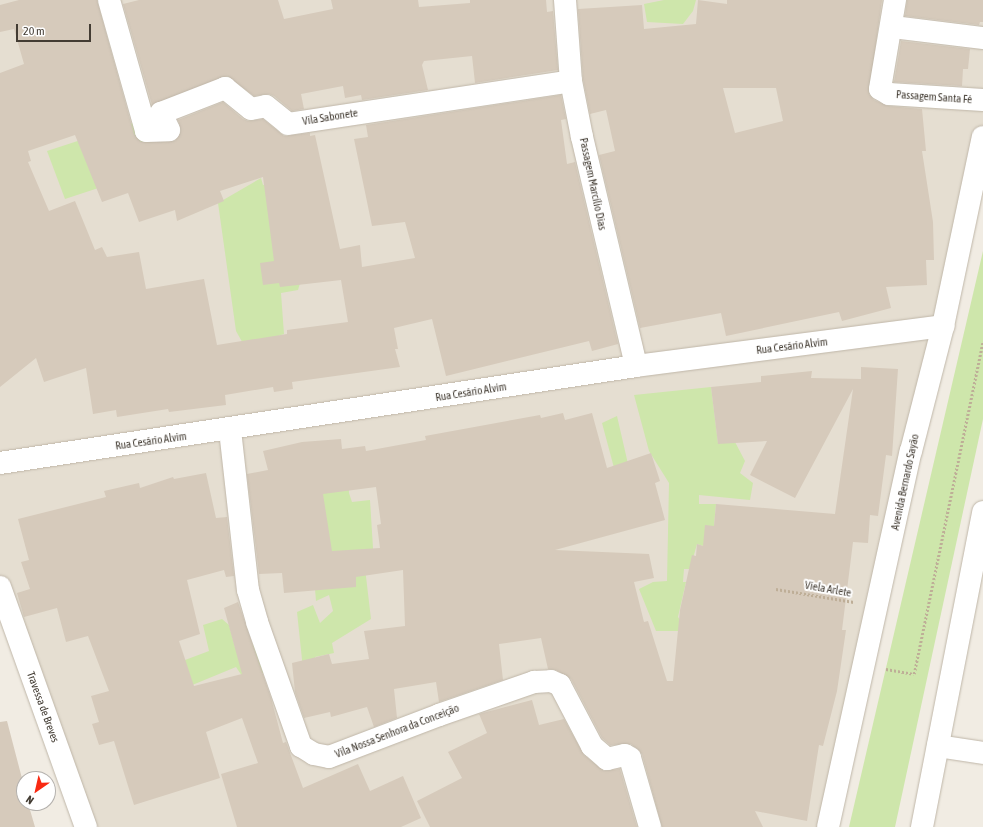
<!DOCTYPE html>
<html>
<head>
<meta charset="utf-8">
<style>
	body { margin:0 }
	#map { position:relative; width:983px; height:827px; overflow:hidden; background:#f1ece3; font-family:"Asap Condensed",sans-serif }
	div>[style] { position:absolute }
	.residential>* { inset:0; background:#e5ded1 }
	.green>* { inset:0; background:#cee6ab }
	.building>* { inset:0; background:#d6cabb }
	.path>* { height:2.5px; margin-top:-1.25px; transform-origin:0; background:repeating-linear-gradient(90deg,#beae97 0 2px,transparent 0 4px) }
	.roads { filter:drop-shadow(0 0 1px #bfb6a8) drop-shadow(0 0 1px #bfb6a8) }
	.minor>* { height:22px; margin:-11px; padding:0 11px; transform-origin:11px; border-radius:11px; background:#fff }
	span { translate:-50% -50%; white-space:nowrap; text-align:center; line-height:1.15; -webkit-text-stroke:4px #fff; paint-order:stroke }
	.street-label { font-size:11px; color:#433c33 }
	.north { position:absolute; left:16px; top:771px; width:40px; height:40px; box-sizing:border-box; background:#fff; border:1px solid #b4b1ad; border-radius:50%; rotate:214deg; font-size:11px; font-weight:700; line-height:16px; text-align:center; color:#433c33 }
	.north::after { content:''; display:block; margin:auto; width:14px; height:18px; background:#f92912; clip-path:polygon(50% 0,100% 100%,50% 72%,0 100%) }
	.scale { position:absolute; left:16px; top:24px; width:75px; height:18px; box-sizing:border-box; border:2px solid #433c33; border-top:0; padding-left:5px; font-size:12px; line-height:14px; white-space:nowrap; color:#433c33; -webkit-text-stroke:3px #fff; paint-order:stroke }
</style>
</head>
<body>
<div id="map">
	<div class="residential">
		<i style="clip-path:polygon(0 0,983px 0,983px 137px,828px 827px,86px 827px,0 587px)"></i>
	</div>
	<div class="green">
		<i style="clip-path:polygon(664px 0,696px 0,693px 11px,683px 24px,647px 22px,644px 4px)"></i>
		<i style="clip-path:polygon(136px 122px,168px 165px,65px 199px,47px 151px)"></i>
		<i style="clip-path:polygon(261px 178px,263px 185px,280px 179px,304px 270px,298px 290px,281px 293px,284px 334px,245px 347px,236px 331px,218px 203px)"></i>
		<i style="clip-path:polygon(983px 251px,983px 419px,895px 827px,849px 827px)"></i>
		<i style="clip-path:polygon(711px 387px,718px 443px,735px 442px,745px 461px,740px 473px,753px 483px,750px 500px,699px 495px,699px 504px,716px 504px,714px 526px,703px 546px,697px 544px,690px 569px,684px 569px,683px 582px,686px 582px,678px 617px,688px 631px,656px 631px,639px 589px,653px 582px,667px 581px,669px 483px,649px 451px,634px 395px)"></i>
		<i style="clip-path:polygon(617px 416px,634px 490px,617px 479px,602px 423px)"></i>
		<i style="clip-path:polygon(348px 463px,349px 493px,352px 502px,370px 500px,374px 564px,365px 568px,371px 619px,332px 643px,334px 653px,315px 657px,315px 666px,303px 669px,297px 612px,313px 605px,320px 623px,333px 611px,329px 595px,316px 601px,314px 577px,324px 507px,319px 469px)"></i>
		<i style="clip-path:polygon(222px 619px,229px 625px,235px 647px,258px 644px,263px 673px,242px 676px,236px 667px,185px 688px,185px 660px,209px 651px,203px 625px)"></i>
	</div>
	<div class="building">
		<i style="clip-path:polygon(evenodd,19px 0,97px 0,134px 134px,141px 142px,175px 141px,181px 131px,178px 120px,223px 102px,243px 119px,248px 121px,263px 119px,284px 136px,310px 133px,310px 136px,315px 135px,340px 249px,360px 245px,362px 267px,415px 258px,405px 222px,372px 226px,354px 139px,368px 137px,366px 125px,561px 95px,566px 119px,561px 120px,567px 164px,575px 162px,618px 344px,592px 351px,589px 341px,446px 376px,432px 319px,394px 328px,398px 349px,395px 349px,400px 367px,292px 382px,293px 389px,274px 392px,273px 387px,225px 395px,226px 405px,169px 412px,168px 409px,117px 417px,116px 410px,93px 414px,86px 368px,44px 382px,36px 358px,0 387px,0 73px,24px 64px,14px 29px,0 32px,0 5px,19px 0,75px 135px,102px 202px,128px 193px,139px 222px,175px 210px,177px 221px,224px 201px,220px 191px,263px 177px,274px 261px,260px 263px,263px 285px,279px 283px,280px 287px,341px 280px,348px 322px,287px 330px,287px 334px,217px 345px,204px 279px,146px 289px,139px 252px,107px 257px,102px 247px,95px 250px,75px 201px,49px 211px,28px 162px,31px 161px,28px 151px,75px 135px)"></i>
		<i style="clip-path:polygon(139px 0,278px 0,284px 19px,333px 9px,331px 0,418px 0,419px 7px,470px 3px,470px 0,546px 0,547px 12px,553px 11px,558px 70px,475px 83px,472px 56px,424px 61px,422px 65px,428px 90px,362px 100px,361px 95px,345px 98px,343px 86px,301px 94px,304px 109px,292px 111px,274px 96px,269px 94px,254px 96px,227px 76px,152px 105px,123px 4px)"></i>
		<i style="clip-path:polygon(evenodd,698px 0,727px 4px,727px 0,882px 0,869px 94px,874px 100px,888px 106px,922px 109px,926px 151px,922px 151px,933px 222px,934px 260px,926px 260px,927px 285px,886px 287px,891px 308px,842px 321px,839px 312px,726px 336px,721px 313px,640px 328px,599px 155px,615px 151px,606px 110px,590px 114px,583px 79px,578px 9px,642px 5px,644px 29px,696px 24px,698px 0,723px 88px,776px 88px,783px 121px,735px 133px,723px 88px)"></i>
		<i style="clip-path:polygon(907px 0,983px 0,983px 22px,980px 22px,979px 25px,905px 16px)"></i>
		<i style="clip-path:polygon(901px 41px,970px 49px,968px 69px,963px 69px,962px 86px,894px 82px)"></i>
		<i style="clip-path:polygon(evenodd,861px 367px,898px 369px,892px 456px,886px 455px,878px 516px,870px 515px,868px 543px,853px 542px,842px 630px,846px 630px,837px 691px,823px 746px,819px 745px,807px 821px,755px 811px,763px 827px,662px 827px,642px 754px,631px 744px,610px 745px,602px 738px,571px 679px,556px 670px,548px 669px,541px 638px,499px 644px,503px 680px,439px 702px,436px 682px,394px 689px,397px 718px,374px 727px,367px 707px,331px 717px,330px 712px,304px 718px,295px 692px,292px 663px,329px 654px,332px 664px,369px 659px,364px 631px,405px 626px,403px 570px,356px 577px,356px 587px,284px 593px,282px 573px,259px 574px,247px 474px,268px 470px,263px 451px,302px 442px,341px 439px,342px 449px,365px 446px,366px 451px,426px 440px,425px 436px,540px 415px,541px 418px,563px 413px,565px 420px,592px 413px,607px 468px,651px 453px,660px 481px,655px 483px,665px 520px,555px 550px,649px 554px,654px 578px,634px 582px,644px 622px,648px 621px,667px 681px,673px 681px,680px 610px,692px 555px,696px 556px,697px 544px,703px 546px,705px 525px,714px 526px,716px 504px,835px 514px,853px 389px,795px 498px,750px 475px,767px 441px,718px 444px,711px 387px,761px 382px,761px 376px,812px 371px,811px 378px,861px 379px,861px 367px,376px 487px,381px 524px,377px 525px,380px 548px,332px 551px,323px 494px,376px 487px)"></i>
		<i style="clip-path:polygon(206px 473px,216px 518px,227px 517px,234px 576px,226px 577px,224px 570px,187px 580px,200px 634px,179px 641px,194px 686px,242px 674px,224px 608px,238px 602px,271px 698px,283px 743px,286px 742px,303px 788px,358px 764px,370px 791px,403px 776px,421px 818px,401px 827px,237px 827px,221px 774px,258px 763px,242px 718px,206px 732px,220px 778px,134px 805px,114px 741px,99px 745px,92px 724px,99px 722px,91px 696px,109px 691px,88px 636px,66px 642px,57px 608px,24px 617px,17px 593px,30px 589px,21px 562px,29px 560px,18px 519px,106px 497px,104px 491px,139px 483px,140px 488px,173px 477px,174px 479px)"></i>
		<i style="clip-path:polygon(532px 700px,539px 725px,564px 719px,584px 755px,604px 771px,620px 769px,637px 827px,430px 827px,417px 801px,462px 778px,448px 752px,487px 733px,479px 714px)"></i>
		<i style="clip-path:polygon(7px 721px,24px 786px,24px 803px,28px 803px,35px 827px,0 827px,0 722px)"></i>
	</div>
	<div class="path">
		<i style="left:776px;top:589px;width:79px;rotate:9.5deg"></i>
		<i style="left:886px;top:669px;width:28px;rotate:10deg"></i>
		<i style="left:914px;top:674px;width:340px;rotate:-78.3deg"></i>
	</div>
	<div class="roads">
		<div class="minor">
			<i style="left:109px;top:0;width:136px;rotate:74.2deg"></i>
			<i style="left:146px;top:131px;width:23px;rotate:-2deg"></i>
			<i style="left:169px;top:130px;width:19px;rotate:-115deg"></i>
			<i style="left:161px;top:113px;width:69px;rotate:-21.3deg"></i>
			<i style="left:225px;top:88px;width:33px;rotate:39deg"></i>
			<i style="left:251px;top:109px;width:15px;rotate:-11deg"></i>
			<i style="left:266px;top:106px;width:28px;rotate:39deg"></i>
			<i style="left:288px;top:124px;width:286px;rotate:-8.6deg"></i>
			<i style="left:565px;top:0;width:81px;rotate:85.8deg"></i>
			<i style="left:571px;top:81px;width:57px;rotate:78.9deg"></i>
			<i style="left:582px;top:137px;width:235px;rotate:76.7deg"></i>
			<i style="left:895px;top:0;width:90px;rotate:99.6deg"></i>
			<i style="left:880px;top:89px;width:10px;rotate:29deg"></i>
			<i style="left:889px;top:94px;width:94px;rotate:3.7deg"></i>
			<i style="left:901px;top:28px;width:83px;rotate:7deg"></i>
			<i style="left:230px;top:430px;width:161px;rotate:83.6deg"></i>
			<i style="left:248px;top:590px;width:33px;rotate:74deg"></i>
			<i style="left:257px;top:622px;width:132px;rotate:70.5deg"></i>
			<i style="left:301px;top:746px;width:15px;rotate:32deg"></i>
			<i style="left:314px;top:754px;width:15px;rotate:11deg"></i>
			<i style="left:329px;top:757px;width:118px;rotate:-20.9deg"></i>
			<i style="left:439px;top:715px;width:101px;rotate:-19.2deg"></i>
			<i style="left:534px;top:682px;width:17px;rotate:-3deg"></i>
			<i style="left:551px;top:681px;width:10px;rotate:24deg"></i>
			<i style="left:560px;top:685px;width:69px;rotate:62.3deg"></i>
			<i style="left:592px;top:746px;width:20px;rotate:41deg"></i>
			<i style="left:607px;top:759px;width:18px;rotate:-13deg"></i>
			<i style="left:625px;top:755px;width:6px;rotate:31deg"></i>
			<i style="left:630px;top:758px;width:72px;rotate:73.8deg"></i>
			<i style="left:0;top:463px;width:643px;rotate:-8.67deg"></i>
			<i style="left:636px;top:366px;width:310px;rotate:-7.4deg"></i>
			<i style="left:0;top:587px;width:255px;rotate:70.3deg"></i>
			<i style="left:938px;top:746px;width:46px;rotate:8.8deg"></i>
			<i style="left:828px;top:827px;width:385px;rotate:-77.6deg"></i>
			<i style="left:911px;top:451px;width:129px;rotate:-75.6deg"></i>
			<i style="left:943px;top:326px;width:193px;rotate:-78.1deg"></i>
			<i style="left:922px;top:827px;width:321px;rotate:-79deg"></i>
		</div>
	</div>
	<div class="street-label">
		<span style="left:934px;top:97px;rotate:4deg">Passagem Santa Fé</span>
		<span style="left:330px;top:117px;rotate:-9deg">Vila Sabonete</span>
		<span style="left:593px;top:184px;rotate:78deg">Passagem Marcílio Dias</span>
		<span style="left:792px;top:346px;rotate:-7deg">Rua Cesário Alvim</span>
		<span style="left:471px;top:392px;rotate:-9deg">Rua Cesário Alvim</span>
		<span style="left:151px;top:441px;rotate:-8deg">Rua Cesário Alvim</span>
		<span style="left:905px;top:482px;rotate:-78deg">Avenida Bernardo Sayão</span>
		<span style="left:828px;top:589px;rotate:10deg">Viela Arlete</span>
		<span style="left:43px;top:707px;rotate:70deg">Travessa de Breves</span>
		<span style="left:397px;top:731px;rotate:-21deg">Vila Nossa Senhora da Conceição</span>
	</div>
	<div class="north">N</div>
	<div class="scale">20 m</div>
</div>
</body>
</html>
